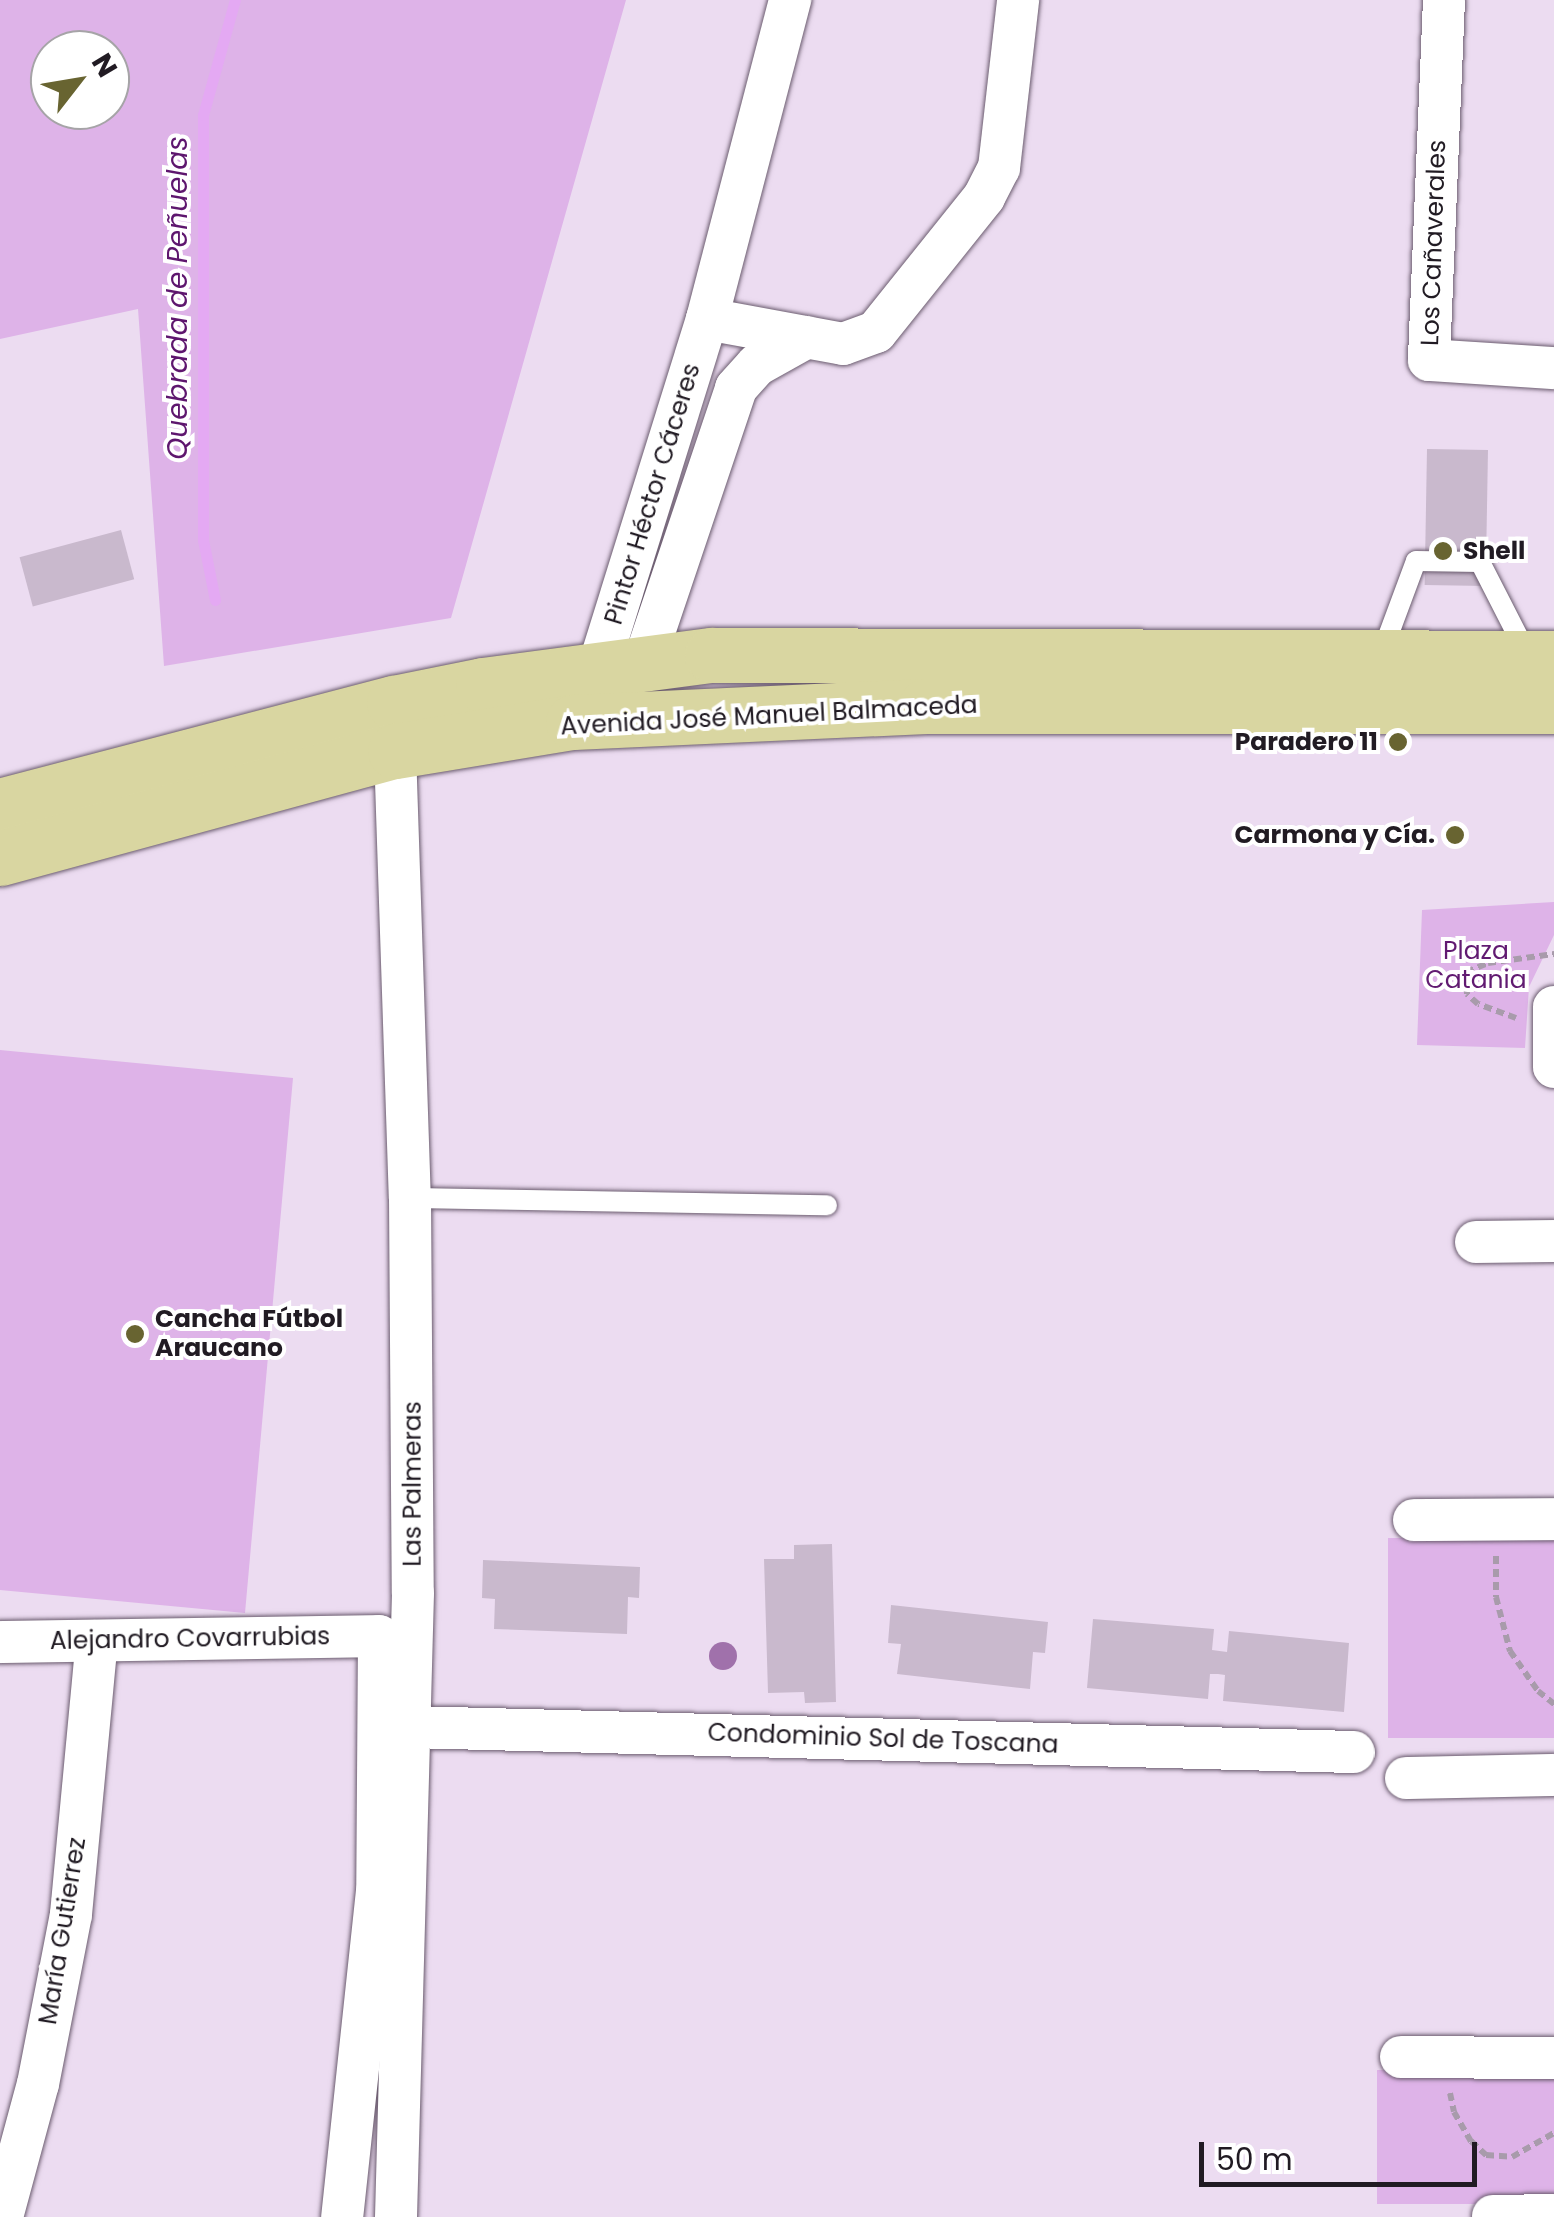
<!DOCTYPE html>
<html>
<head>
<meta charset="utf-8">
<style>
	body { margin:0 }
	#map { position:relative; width:1554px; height:2217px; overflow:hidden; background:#ecdcf1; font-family:Poppins,sans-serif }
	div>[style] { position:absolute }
	.green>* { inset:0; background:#deb3e8; transform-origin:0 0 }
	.stream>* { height:11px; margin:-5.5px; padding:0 5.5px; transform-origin:5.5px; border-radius:5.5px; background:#e4a9f3 }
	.building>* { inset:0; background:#c9b9cd; transform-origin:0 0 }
	.path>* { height:6px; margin-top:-3px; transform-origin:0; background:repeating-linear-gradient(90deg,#a89bab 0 8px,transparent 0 13px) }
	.roads { filter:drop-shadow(0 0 2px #6b5c6f) drop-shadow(0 0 2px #6b5c6f) }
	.lane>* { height:20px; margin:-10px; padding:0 10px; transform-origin:10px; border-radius:10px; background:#fff }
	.street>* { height:42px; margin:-21px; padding:0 21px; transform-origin:21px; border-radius:21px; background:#fff }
	.primary>* { height:55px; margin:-27.5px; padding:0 27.5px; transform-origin:27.5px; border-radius:27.5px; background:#d9d6a1 }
	.trees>* { width:28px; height:28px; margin:-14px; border-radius:50%; background:#a071ab }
	.dots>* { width:28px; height:28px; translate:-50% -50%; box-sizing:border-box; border:5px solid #fff; border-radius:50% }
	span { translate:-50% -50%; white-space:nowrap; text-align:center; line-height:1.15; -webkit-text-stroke:8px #fff; paint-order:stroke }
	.street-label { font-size:25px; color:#211b23 }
	.poi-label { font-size:25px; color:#211b23; font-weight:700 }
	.left { translate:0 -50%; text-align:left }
	.right { translate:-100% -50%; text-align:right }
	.park-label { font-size:25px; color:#611a71 }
	.water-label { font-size:28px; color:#5e166e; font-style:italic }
	.north { position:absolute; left:30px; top:30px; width:100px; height:100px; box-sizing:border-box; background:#fff; border:2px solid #a6a4a7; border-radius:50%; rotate:59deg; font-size:28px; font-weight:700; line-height:40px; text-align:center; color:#211b23 }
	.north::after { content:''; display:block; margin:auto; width:35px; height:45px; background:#686431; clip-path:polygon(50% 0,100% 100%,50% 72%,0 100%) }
	.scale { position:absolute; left:1199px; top:2142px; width:278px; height:45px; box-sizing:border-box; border:5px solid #211b23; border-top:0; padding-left:12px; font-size:30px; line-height:35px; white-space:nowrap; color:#211b23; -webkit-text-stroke:8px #fff; paint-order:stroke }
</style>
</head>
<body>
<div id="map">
	<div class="green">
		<i style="clip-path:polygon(evenodd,0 0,626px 0,451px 618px,164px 666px,138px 309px,0 339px,0 0,50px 50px,110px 50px,110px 110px,50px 110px,50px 50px)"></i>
		<i style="clip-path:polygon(1554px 902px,1554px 935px,1529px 987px,1525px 1048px,1417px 1045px,1422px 910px)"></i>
		<i style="clip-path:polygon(0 1050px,293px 1078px,245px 1613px,0 1590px)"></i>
		<i style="left:1554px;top:1538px;width:200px;height:166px;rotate:90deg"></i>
		<i style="left:1377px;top:2070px;width:177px;height:134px"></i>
	</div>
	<div class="stream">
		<i style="left:215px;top:600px;width:61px;rotate:-101.3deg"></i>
		<i style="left:203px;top:540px;width:425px;rotate:-90deg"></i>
		<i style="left:203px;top:115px;width:119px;rotate:-74.5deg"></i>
	</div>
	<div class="building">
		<i style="left:1427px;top:449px;width:61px;height:136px;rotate:1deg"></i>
		<i style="left:121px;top:530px;width:51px;height:105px;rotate:75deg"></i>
		<i style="clip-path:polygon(832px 1544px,836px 1702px,805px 1703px,804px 1692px,768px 1693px,764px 1559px,794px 1559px,794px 1545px)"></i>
		<i style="clip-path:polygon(483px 1560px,640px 1567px,639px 1598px,628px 1597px,627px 1634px,494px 1629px,495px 1599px,482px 1598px)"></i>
		<i style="clip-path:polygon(891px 1605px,1048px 1622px,1045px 1653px,1033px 1652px,1030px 1689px,897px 1674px,901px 1644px,888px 1643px)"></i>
		<i style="clip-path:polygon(1093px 1619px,1214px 1629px,1212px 1650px,1227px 1652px,1229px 1631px,1349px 1643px,1344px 1712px,1223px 1701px,1225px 1675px,1218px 1674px,1210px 1674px,1208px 1699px,1087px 1688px)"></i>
	</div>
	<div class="path">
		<i style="left:1516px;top:1018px;width:40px;rotate:-159.8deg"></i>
		<i style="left:1478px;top:1004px;width:15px;rotate:-138deg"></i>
		<i style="left:1467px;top:994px;width:22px;rotate:-93deg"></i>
		<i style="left:1466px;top:972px;width:24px;rotate:-22deg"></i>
		<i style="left:1488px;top:963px;width:67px;rotate:-7.8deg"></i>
		<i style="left:1496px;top:1556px;width:41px;rotate:90deg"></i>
		<i style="left:1496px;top:1597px;width:56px;rotate:75.5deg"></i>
		<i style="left:1510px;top:1651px;width:49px;rotate:55deg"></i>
		<i style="left:1538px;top:1691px;width:21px;rotate:39deg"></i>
		<i style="left:1450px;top:2093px;width:19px;rotate:78deg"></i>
		<i style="left:1454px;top:2112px;width:34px;rotate:60deg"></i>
		<i style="left:1471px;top:2141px;width:21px;rotate:43deg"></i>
		<i style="left:1486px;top:2155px;width:26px;rotate:4deg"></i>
		<i style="left:1512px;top:2157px;width:48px;rotate:-29.7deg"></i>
	</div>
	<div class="roads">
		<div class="lane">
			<i style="left:1381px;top:655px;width:100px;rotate:-69.6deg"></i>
			<i style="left:1416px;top:561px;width:64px;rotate:0.9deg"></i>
			<i style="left:1480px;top:562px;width:103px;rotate:62.9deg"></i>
			<i style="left:410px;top:1198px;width:417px;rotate:1deg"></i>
		</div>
		<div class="street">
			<i style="left:1444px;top:0;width:360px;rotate:92.4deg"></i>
			<i style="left:1429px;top:360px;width:125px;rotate:3.7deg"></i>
			<i style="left:707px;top:319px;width:138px;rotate:10.4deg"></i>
			<i style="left:843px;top:344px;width:35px;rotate:-20deg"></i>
			<i style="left:876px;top:332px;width:173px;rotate:-51.3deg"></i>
			<i style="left:984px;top:197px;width:33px;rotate:-63deg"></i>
			<i style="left:999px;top:168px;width:169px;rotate:-83.5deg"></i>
			<i style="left:644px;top:662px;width:289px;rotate:-71.4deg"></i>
			<i style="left:736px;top:388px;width:31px;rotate:-48deg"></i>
			<i style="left:757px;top:365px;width:57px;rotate:-29.2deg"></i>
			<i style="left:598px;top:669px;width:367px;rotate:-72.7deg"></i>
			<i style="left:707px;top:319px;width:330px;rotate:-75.4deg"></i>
			<i style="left:395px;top:751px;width:447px;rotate:88.1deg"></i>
			<i style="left:410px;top:1198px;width:395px;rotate:89.6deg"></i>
			<i style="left:413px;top:1593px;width:624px;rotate:91.56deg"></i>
			<i style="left:1554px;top:1007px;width:60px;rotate:90deg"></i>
			<i style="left:1476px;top:1242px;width:78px;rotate:-0.7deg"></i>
			<i style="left:1414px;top:1520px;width:140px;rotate:-0.4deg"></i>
			<i style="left:0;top:1642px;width:379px;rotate:-0.9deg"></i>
			<i style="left:379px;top:1636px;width:255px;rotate:90.4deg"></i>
			<i style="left:377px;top:1891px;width:328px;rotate:96.1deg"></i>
			<i style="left:411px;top:1727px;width:943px;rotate:1.52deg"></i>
			<i style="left:1406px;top:1778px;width:148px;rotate:-1.2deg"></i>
			<i style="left:1401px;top:2057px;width:153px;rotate:0.4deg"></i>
			<i style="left:1493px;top:2216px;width:61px;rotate:-0.9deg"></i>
			<i style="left:2px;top:2217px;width:138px;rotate:-74.9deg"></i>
			<i style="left:38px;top:2084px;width:173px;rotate:-79deg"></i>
			<i style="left:71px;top:1914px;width:274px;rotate:-84.6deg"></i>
		</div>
		<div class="primary">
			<i style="left:0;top:806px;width:407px;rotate:-14.7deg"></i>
			<i style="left:394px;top:703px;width:91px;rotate:-11.4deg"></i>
			<i style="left:483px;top:685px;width:231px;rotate:-7.5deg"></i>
			<i style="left:712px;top:655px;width:842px;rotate:0.2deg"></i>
			<i style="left:0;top:858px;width:409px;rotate:-15.2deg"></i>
			<i style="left:395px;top:751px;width:180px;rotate:-9.3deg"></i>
			<i style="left:573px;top:722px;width:353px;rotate:-2.6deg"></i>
			<i style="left:926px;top:706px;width:628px"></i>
		</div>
	</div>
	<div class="trees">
		<i style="left:723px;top:1656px"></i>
	</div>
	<div class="dots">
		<i style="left:1443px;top:551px;background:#686431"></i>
		<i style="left:1398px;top:742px;background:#686431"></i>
		<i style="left:1455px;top:835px;background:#686431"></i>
		<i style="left:135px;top:1334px;background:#686431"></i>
	</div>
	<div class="street-label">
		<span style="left:1434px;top:243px;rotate:-88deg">Los Cañaverales</span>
		<span style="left:653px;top:494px;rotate:-73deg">Pintor Héctor Cáceres</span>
		<span style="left:769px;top:716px;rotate:-3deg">Avenida José Manuel Balmaceda</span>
		<span style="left:413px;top:1484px;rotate:-90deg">Las Palmeras</span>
		<span style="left:190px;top:1639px;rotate:-1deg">Alejandro Covarrubias</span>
		<span style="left:883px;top:1739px;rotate:2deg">Condominio Sol de Toscana</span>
		<span style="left:63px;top:1931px;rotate:-81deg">María Gutierrez</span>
	</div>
	<div class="poi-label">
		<span class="left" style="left:1463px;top:551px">Shell</span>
		<span class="right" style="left:1378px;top:742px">Paradero 11</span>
		<span class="right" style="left:1435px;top:835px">Carmona y Cía.</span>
		<span class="left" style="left:155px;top:1334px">Cancha Fútbol<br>Araucano</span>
	</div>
	<div class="park-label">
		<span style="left:1476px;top:966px">Plaza<br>Catania</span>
	</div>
	<div class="water-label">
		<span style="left:178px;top:298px;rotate:-90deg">Quebrada de Peñuelas</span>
	</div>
	<div class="north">N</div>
	<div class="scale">50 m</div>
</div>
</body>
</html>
